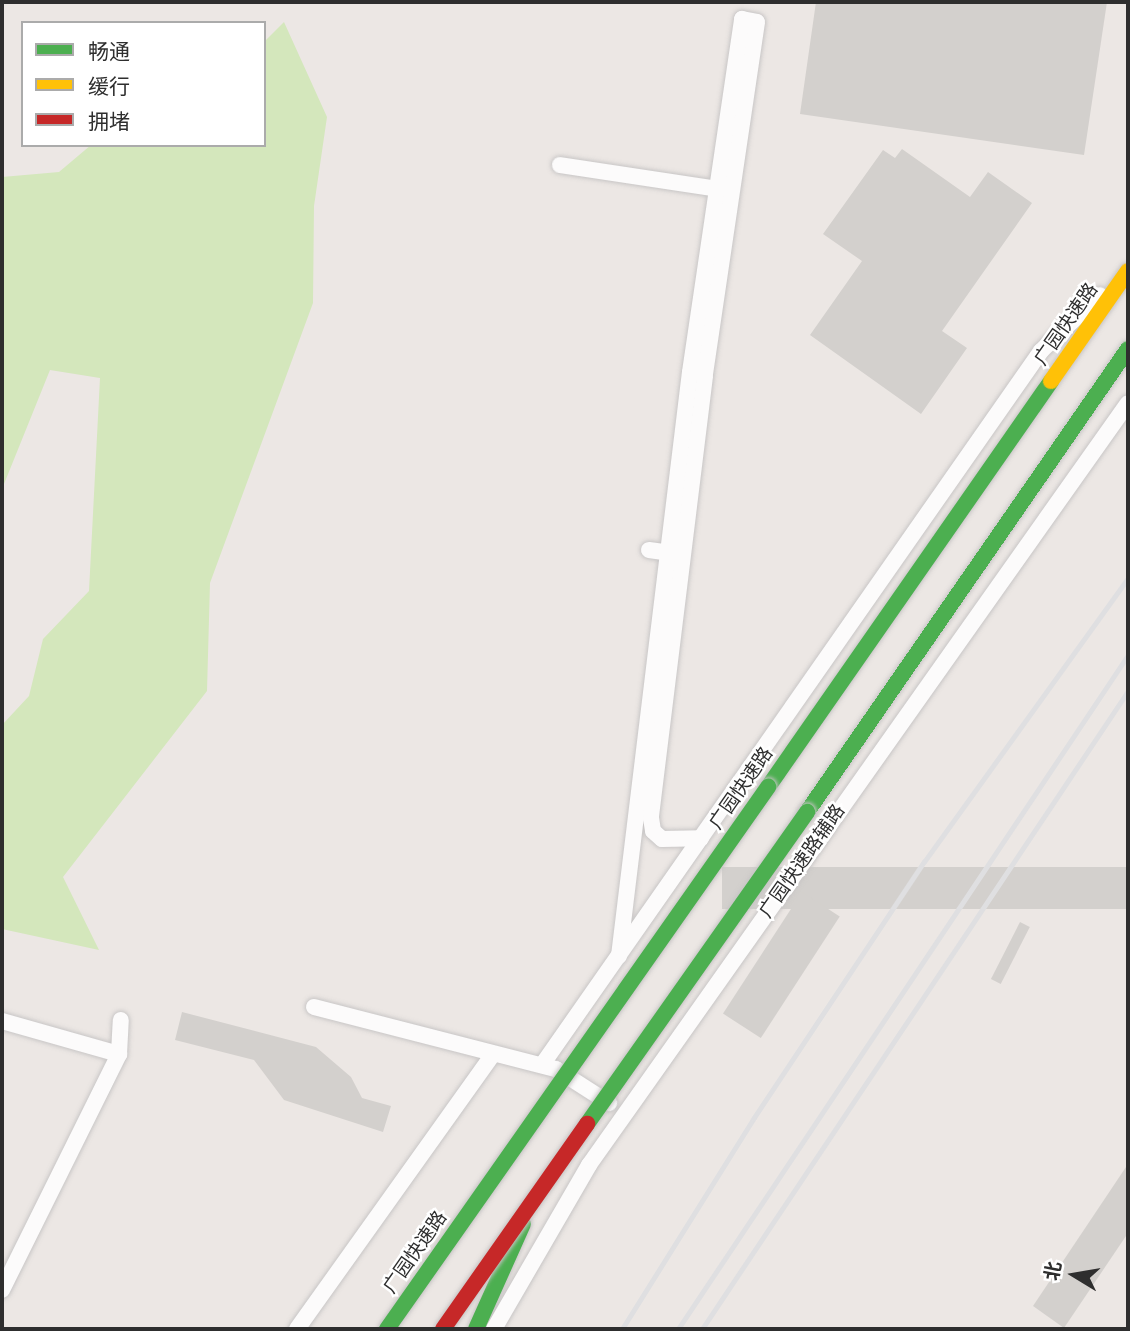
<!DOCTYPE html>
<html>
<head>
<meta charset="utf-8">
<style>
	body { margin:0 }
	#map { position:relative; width:1130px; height:1331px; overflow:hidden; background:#ece7e4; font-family:"Fira Sans","Noto Sans SC",sans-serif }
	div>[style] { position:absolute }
	.green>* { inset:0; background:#d4e7bc }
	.building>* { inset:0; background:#d3d0cd; transform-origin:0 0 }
	.roads { filter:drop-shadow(0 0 2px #c8c6c6) drop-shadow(0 0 2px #c8c6c6) }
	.street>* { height:16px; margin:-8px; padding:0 8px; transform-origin:8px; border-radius:8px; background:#fcfbfb }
	.fast>* { height:16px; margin:-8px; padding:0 8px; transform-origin:8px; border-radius:8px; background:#4caf50 }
	.slow>* { height:16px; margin:-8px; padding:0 8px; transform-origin:8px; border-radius:8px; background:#ffc107 }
	.rail>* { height:4.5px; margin:-2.25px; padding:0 2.25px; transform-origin:2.25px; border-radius:2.25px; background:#dfdfe1 }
	.bridges { filter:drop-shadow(0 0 2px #c6c4c4) drop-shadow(0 0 2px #c6c4c4) }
	.fast-bridge>* { height:16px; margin:-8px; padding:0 8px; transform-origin:8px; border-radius:8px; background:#4caf50 }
	.jam-bridge>* { height:16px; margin:-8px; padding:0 8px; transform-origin:8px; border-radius:8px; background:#c62828 }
	span { translate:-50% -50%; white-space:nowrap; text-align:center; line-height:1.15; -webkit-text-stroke:5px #fff; paint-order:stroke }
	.street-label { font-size:19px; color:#2e2e2e }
	.frame { position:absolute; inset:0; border:4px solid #2e2e2e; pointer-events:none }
	.legend { position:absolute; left:21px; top:21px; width:245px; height:126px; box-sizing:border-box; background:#fff; border:2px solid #ababab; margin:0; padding:9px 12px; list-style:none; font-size:21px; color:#2e2e2e }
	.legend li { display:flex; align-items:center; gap:14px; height:35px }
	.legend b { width:35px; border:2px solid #ababab }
	.north { position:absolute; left:1039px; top:1240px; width:70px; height:70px; -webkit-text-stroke:5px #fff; paint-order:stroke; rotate:281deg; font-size:19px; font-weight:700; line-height:28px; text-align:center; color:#2e2e2e }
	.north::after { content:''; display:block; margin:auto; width:24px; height:32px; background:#2e2e2e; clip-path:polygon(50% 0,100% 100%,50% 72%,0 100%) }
</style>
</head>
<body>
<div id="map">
	<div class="green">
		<i style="clip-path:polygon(284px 22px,327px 117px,314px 206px,313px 303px,210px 583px,207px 691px,63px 877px,99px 950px,2px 929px,2px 725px,29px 696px,43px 639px,89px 591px,100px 378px,50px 370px,2px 489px,2px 177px,59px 172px,91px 145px,264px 145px,264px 42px)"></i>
	</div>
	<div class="building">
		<i style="clip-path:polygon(816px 2px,1107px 2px,1084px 155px,800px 114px)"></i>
		<i style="clip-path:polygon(902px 149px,970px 197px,988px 172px,1032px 203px,942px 331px,967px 348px,921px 414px,810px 335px,862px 261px,823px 234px,883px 150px,895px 158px)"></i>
		<i style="left:1128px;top:867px;width:42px;height:406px;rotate:90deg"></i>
		<i style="left:802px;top:892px;width:45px;height:145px;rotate:33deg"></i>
		<i style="left:1020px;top:922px;width:11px;height:64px;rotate:27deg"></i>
		<i style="clip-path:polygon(182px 1012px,316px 1047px,351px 1077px,362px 1098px,391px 1106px,383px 1132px,284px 1100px,254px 1060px,175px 1040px)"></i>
		<i style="clip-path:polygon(1128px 1164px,1128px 1233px,1064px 1328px,1033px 1306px)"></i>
	</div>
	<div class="roads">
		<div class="street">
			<i style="left:560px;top:165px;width:168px;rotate:8.6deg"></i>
			<i style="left:649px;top:550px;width:29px;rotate:8deg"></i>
			<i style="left:619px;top:956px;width:588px;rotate:-83.07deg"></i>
			<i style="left:690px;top:372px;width:357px;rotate:-81.6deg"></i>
			<i style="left:742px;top:19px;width:15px;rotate:11deg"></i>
			<i style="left:757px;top:22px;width:358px;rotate:98.4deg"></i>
			<i style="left:705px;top:376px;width:445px;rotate:97deg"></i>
			<i style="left:651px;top:818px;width:13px;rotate:81deg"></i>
			<i style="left:653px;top:831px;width:12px;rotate:42deg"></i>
			<i style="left:662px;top:839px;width:39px;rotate:-1deg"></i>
			<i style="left:314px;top:1007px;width:250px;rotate:14.4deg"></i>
			<i style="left:556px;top:1069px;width:63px;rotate:32.7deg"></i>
			<i style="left:2px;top:1021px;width:122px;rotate:15.8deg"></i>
			<i style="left:542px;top:1065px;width:871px;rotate:-55.05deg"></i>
			<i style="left:1041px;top:351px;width:81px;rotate:-43.5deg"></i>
			<i style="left:2px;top:1290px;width:263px;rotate:-63.6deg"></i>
			<i style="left:119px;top:1054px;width:34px;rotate:-87deg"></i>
			<i style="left:297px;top:1329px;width:338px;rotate:-54.5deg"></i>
			<i style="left:494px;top:1329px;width:190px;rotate:-59.9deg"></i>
			<i style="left:589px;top:1165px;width:933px;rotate:-54.73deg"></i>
		</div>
		<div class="fast">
			<i style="left:768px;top:787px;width:495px;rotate:-55.1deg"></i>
			<i style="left:807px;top:812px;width:563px;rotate:-55.27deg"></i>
			<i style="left:476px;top:1329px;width:115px;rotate:-65.9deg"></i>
		</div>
		<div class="slow">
			<i style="left:1051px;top:381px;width:134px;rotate:-55deg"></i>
		</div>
	</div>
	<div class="rail">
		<i style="left:622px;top:1329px;width:248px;rotate:-58deg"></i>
		<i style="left:753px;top:1119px;width:309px;rotate:-56.4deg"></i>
		<i style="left:924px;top:862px;width:350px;rotate:-54.3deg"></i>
		<i style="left:678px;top:1329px;width:810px;rotate:-56.27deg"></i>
		<i style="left:702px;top:1329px;width:767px;rotate:-56.27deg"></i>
	</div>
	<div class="bridges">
		<div class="fast-bridge">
			<i style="left:587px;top:1124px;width:382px;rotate:-54.8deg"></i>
			<i style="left:387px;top:1329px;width:663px;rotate:-54.89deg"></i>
		</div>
		<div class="jam-bridge">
			<i style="left:443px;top:1329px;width:251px;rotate:-54.9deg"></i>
		</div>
	</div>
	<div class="street-label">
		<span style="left:1066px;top:324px;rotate:-55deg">广园快速路</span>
		<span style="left:741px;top:788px;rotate:-55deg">广园快速路</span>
		<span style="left:802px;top:861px;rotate:-55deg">广园快速路辅路</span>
		<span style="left:415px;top:1252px;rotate:-55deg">广园快速路</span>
	</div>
	<div class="frame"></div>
	<ul class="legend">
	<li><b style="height:9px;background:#4caf50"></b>畅通</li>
	<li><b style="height:9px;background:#ffc107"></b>缓行</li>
	<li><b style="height:9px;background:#c62828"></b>拥堵</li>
	</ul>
	<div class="north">北</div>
</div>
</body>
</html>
